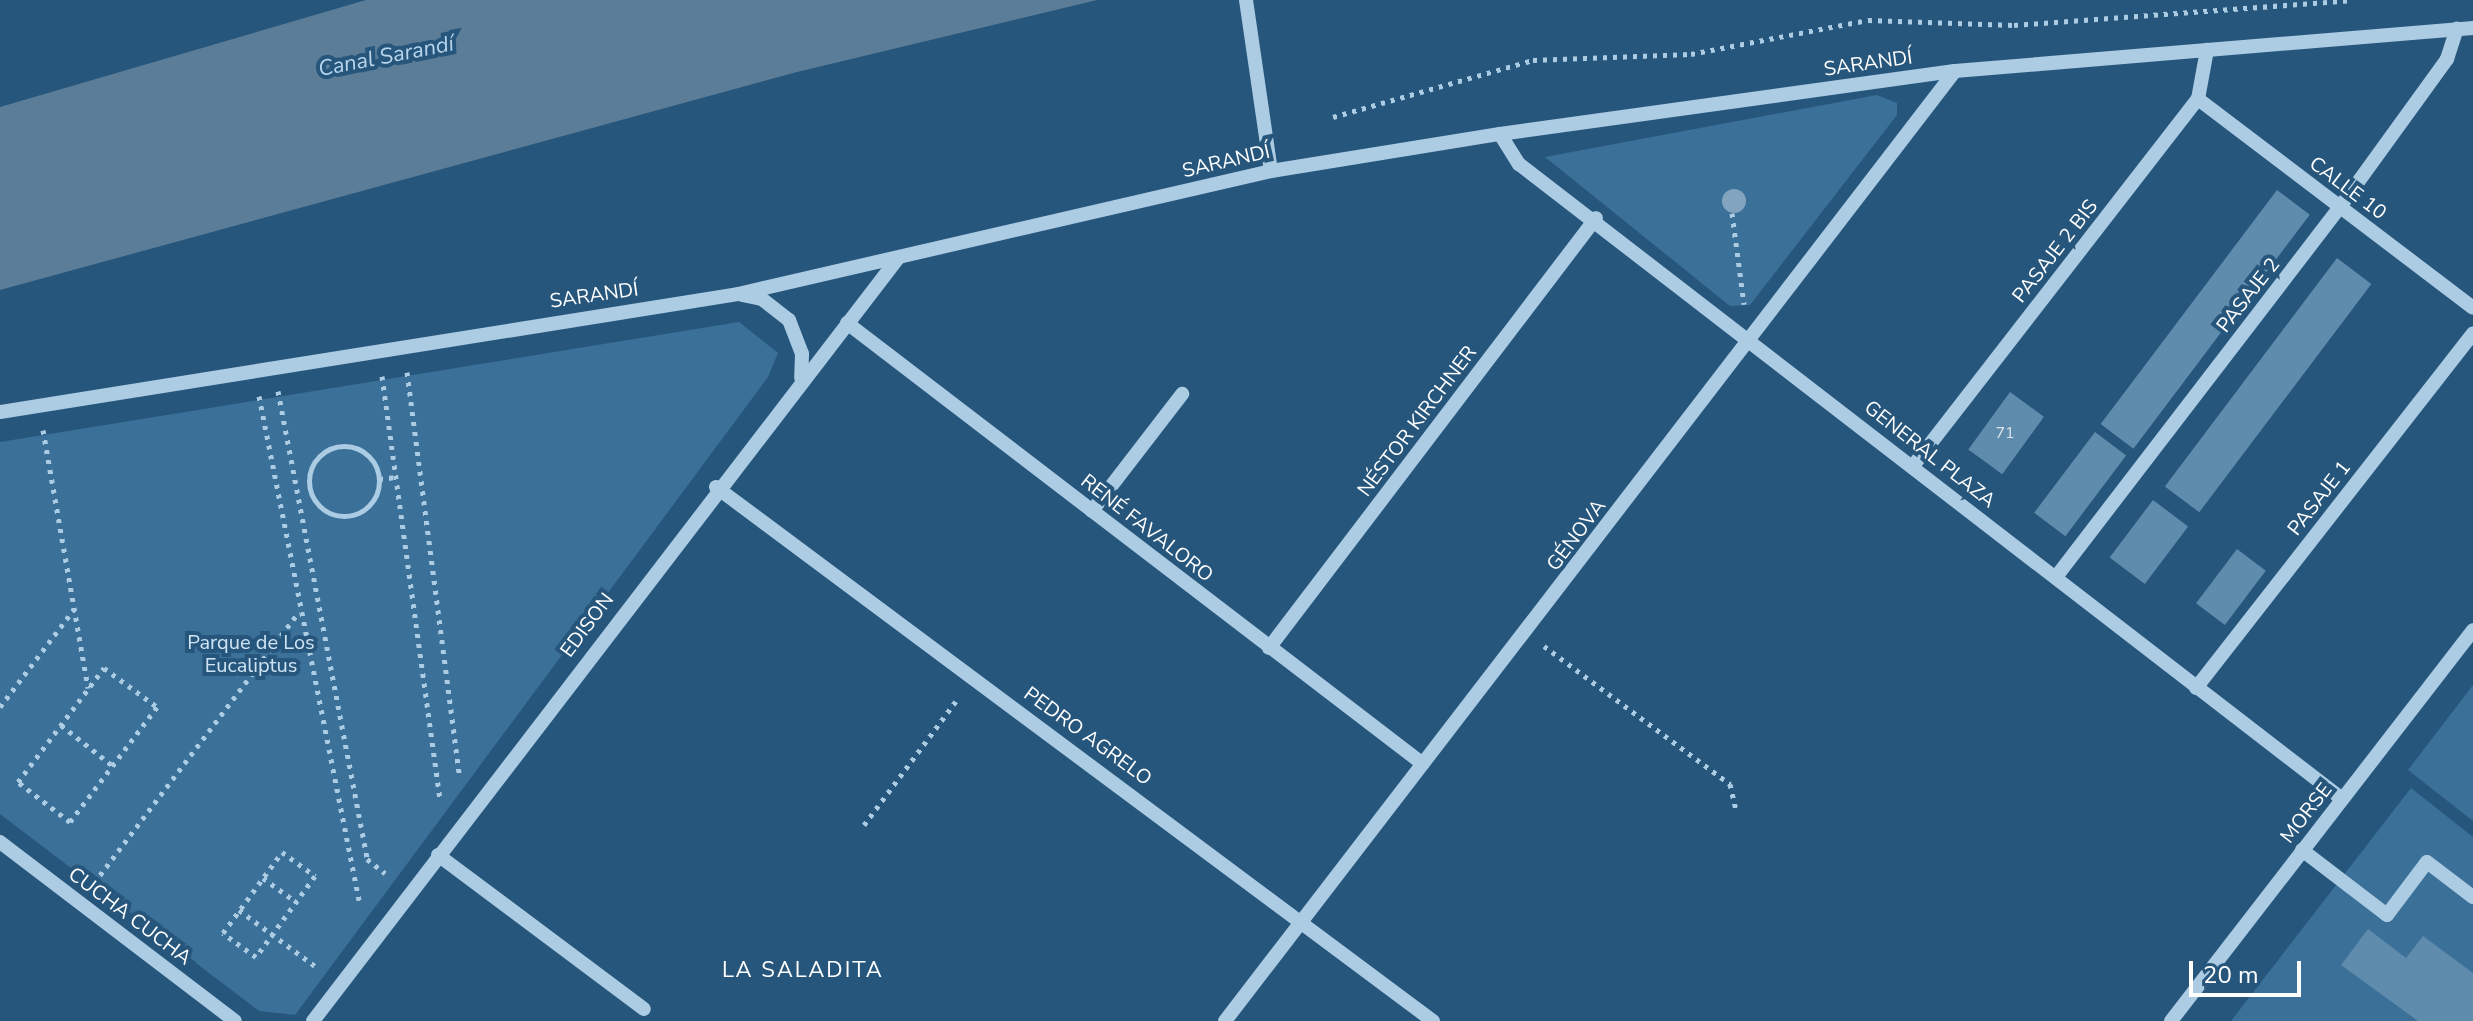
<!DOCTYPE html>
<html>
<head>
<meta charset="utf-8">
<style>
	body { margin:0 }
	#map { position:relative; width:2473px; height:1021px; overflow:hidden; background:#27567c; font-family:"Nunito Sans",sans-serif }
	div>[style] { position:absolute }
	.green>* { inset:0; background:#3b7099 }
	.water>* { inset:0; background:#5b7d97 }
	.building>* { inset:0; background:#5f8bad; transform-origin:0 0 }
	.path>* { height:5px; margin-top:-2.5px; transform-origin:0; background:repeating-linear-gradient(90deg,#accce4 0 4px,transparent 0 10px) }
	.path>.ring { margin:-2.5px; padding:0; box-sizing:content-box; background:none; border:5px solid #accce4; border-radius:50% }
	.minor>* { height:14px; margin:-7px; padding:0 7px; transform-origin:7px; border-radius:7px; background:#accce4 }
	.trees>* { width:24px; height:24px; margin:-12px; border-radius:50%; background:#83a4be }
	span { translate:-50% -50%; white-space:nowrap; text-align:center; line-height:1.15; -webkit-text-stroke:8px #27567c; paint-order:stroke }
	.number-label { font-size:16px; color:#d7e2ea }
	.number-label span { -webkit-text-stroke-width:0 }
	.street-label { font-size:20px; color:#fff }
	.park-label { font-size:20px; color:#cee4f4 }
	.water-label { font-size:22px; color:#b7d5ec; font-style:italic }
	.neighbourhood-label { font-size:22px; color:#fff; letter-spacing:2px }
	.scale { position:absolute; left:2189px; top:961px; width:112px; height:36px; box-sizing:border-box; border:4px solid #fff; border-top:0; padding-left:10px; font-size:24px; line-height:28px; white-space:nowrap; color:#fff; -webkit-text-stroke:6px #27567c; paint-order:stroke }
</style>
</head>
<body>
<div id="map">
	<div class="green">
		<i style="clip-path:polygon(1877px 95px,1897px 103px,1897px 115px,1750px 305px,1730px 306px,1545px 157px)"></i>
		<i style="clip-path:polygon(739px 322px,778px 353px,768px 377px,295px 1015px,259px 1011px,0 814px,0 442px)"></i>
		<i style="clip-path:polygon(2473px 685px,2473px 821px,2408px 770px)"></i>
		<i style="clip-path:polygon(2411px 788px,2473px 837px,2473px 1021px,2231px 1021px)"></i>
	</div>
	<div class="water">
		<i style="clip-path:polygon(366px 0,1097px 0,797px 72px,0 290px,0 107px)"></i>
	</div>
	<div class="building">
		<i style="left:2277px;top:190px;width:41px;height:293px;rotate:37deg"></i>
		<i style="left:2337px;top:258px;width:43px;height:286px;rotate:37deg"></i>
		<i style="left:2010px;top:392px;width:42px;height:71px;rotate:36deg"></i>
		<i style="left:2095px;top:432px;width:39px;height:101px;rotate:37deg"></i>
		<i style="left:2153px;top:500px;width:44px;height:72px;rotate:37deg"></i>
		<i style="left:2237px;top:549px;width:36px;height:68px;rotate:37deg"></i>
		<i style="clip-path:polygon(2368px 929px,2406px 958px,2423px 936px,2473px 973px,2473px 1021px,2418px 1021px,2341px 965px)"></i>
	</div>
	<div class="path">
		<i style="left:1333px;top:117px;width:208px;rotate:-15.9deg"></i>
		<i style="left:1533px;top:60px;width:158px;rotate:-2.2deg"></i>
		<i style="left:1691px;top:54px;width:180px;rotate:-10.9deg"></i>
		<i style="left:1868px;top:20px;width:146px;rotate:2deg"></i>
		<i style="left:2014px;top:25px;width:338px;rotate:-4.2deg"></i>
		<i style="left:1732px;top:213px;width:92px;rotate:82.5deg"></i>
		<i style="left:407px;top:372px;width:406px;rotate:82.6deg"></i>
		<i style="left:382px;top:376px;width:427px;rotate:82.2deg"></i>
		<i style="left:278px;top:391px;width:476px;rotate:79.2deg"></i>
		<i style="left:367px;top:859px;width:23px;rotate:38deg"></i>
		<i style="left:259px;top:396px;width:519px;rotate:78.78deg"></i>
		<i style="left:43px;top:430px;width:262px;rotate:80.1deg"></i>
		<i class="ring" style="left:309px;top:446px;width:65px;height:65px"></i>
		<i style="left:379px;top:479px;width:17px;rotate:-7deg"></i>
		<i style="left:1544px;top:646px;width:232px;rotate:36.6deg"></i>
		<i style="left:1730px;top:784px;width:28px;rotate:77deg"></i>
		<i style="left:104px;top:668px;width:66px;rotate:36.3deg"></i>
		<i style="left:157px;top:707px;width:144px;rotate:127.1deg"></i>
		<i style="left:70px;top:822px;width:66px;rotate:-142.4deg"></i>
		<i style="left:18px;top:782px;width:143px;rotate:-53deg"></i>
		<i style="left:0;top:707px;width:123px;rotate:-52.9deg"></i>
		<i style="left:61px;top:725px;width:66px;rotate:38.3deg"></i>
		<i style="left:864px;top:825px;width:159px;rotate:-53.4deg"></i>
		<i style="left:282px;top:852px;width:41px;rotate:36deg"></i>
		<i style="left:315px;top:876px;width:100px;rotate:126.1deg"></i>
		<i style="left:256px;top:957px;width:41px;rotate:-144deg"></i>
		<i style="left:223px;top:933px;width:100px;rotate:-53.9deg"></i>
		<i style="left:263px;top:878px;width:41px;rotate:36deg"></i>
		<i style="left:94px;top:883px;width:340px;rotate:-52.9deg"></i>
		<i style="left:239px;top:910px;width:94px;rotate:36.4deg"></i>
	</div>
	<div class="minor">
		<i style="left:1246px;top:0;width:173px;rotate:81.7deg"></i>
		<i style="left:2198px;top:99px;width:345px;rotate:37.2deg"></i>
		<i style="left:1500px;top:134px;width:36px;rotate:58deg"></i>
		<i style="left:1519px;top:164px;width:1039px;rotate:37.65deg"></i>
		<i style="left:742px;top:295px;width:20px;rotate:11deg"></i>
		<i style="left:762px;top:299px;width:34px;rotate:38deg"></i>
		<i style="left:789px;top:320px;width:36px;rotate:69deg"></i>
		<i style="left:802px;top:354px;width:24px;rotate:92deg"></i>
		<i style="left:847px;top:323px;width:725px;rotate:37.44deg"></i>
		<i style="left:0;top:412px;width:747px;rotate:-9.08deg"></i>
		<i style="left:738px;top:294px;width:547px;rotate:-12.99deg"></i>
		<i style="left:1271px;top:171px;width:232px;rotate:-9.2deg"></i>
		<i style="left:1500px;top:134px;width:459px;rotate:-7.9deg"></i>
		<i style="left:1955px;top:71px;width:520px;rotate:-4.75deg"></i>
		<i style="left:1913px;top:466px;width:465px;rotate:-52.2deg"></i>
		<i style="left:2198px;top:99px;width:50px;rotate:-79.6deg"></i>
		<i style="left:716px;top:487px;width:894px;rotate:36.68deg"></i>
		<i style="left:1092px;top:511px;width:148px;rotate:-52.4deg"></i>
		<i style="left:2056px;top:577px;width:466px;rotate:-52.5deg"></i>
		<i style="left:2340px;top:207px;width:183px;rotate:-54.1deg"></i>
		<i style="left:2447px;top:59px;width:32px;rotate:-72deg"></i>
		<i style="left:1269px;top:648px;width:540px;rotate:-52.75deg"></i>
		<i style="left:2196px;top:688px;width:450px;rotate:-52deg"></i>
		<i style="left:0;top:842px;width:295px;rotate:37.3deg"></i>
		<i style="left:2302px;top:850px;width:107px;rotate:37.4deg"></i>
		<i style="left:2387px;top:915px;width:66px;rotate:-53deg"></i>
		<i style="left:2427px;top:862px;width:58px;rotate:37.3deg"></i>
		<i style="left:438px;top:855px;width:257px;rotate:36.8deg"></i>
		<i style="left:313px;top:1021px;width:961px;rotate:-52.52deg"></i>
		<i style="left:1225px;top:1021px;width:1198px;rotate:-52.46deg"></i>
		<i style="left:2171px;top:1021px;width:494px;rotate:-52.3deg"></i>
	</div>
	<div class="trees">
		<i style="left:1734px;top:201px"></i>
	</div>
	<div class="number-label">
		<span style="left:2005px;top:433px">71</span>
	</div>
	<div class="street-label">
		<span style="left:1868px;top:63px;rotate:-8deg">SARANDÍ</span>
		<span style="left:1226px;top:161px;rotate:-13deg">SARANDÍ</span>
		<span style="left:2348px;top:188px;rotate:37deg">CALLE 10</span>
		<span style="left:2055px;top:251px;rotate:-52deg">PASAJE 2 BIS</span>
		<span style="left:594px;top:295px;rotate:-8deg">SARANDÍ</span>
		<span style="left:2248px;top:295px;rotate:-52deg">PASAJE 2</span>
		<span style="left:1417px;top:421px;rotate:-53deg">NÉSTOR KIRCHNER</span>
		<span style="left:1930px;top:454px;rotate:38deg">GENERAL PLAZA</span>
		<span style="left:2319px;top:498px;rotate:-52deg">PASAJE 1</span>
		<span style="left:1147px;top:528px;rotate:38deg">RENÉ FAVALORO</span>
		<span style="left:1576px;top:535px;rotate:-53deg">GÉNOVA</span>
		<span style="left:587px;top:625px;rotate:-53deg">EDISON</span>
		<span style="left:1088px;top:736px;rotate:36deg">PEDRO AGRELO</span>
		<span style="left:2306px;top:813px;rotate:-52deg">MORSE</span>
		<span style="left:130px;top:916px;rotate:37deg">CUCHA CUCHA</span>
	</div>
	<div class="park-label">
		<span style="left:251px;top:654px">Parque de Los<br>Eucaliptus</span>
	</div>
	<div class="water-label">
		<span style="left:386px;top:57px;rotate:-11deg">Canal Sarandí</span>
	</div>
	<div class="neighbourhood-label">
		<span style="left:803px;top:971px">LA SALADITA</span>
	</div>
	<div class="scale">20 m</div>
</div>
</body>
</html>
